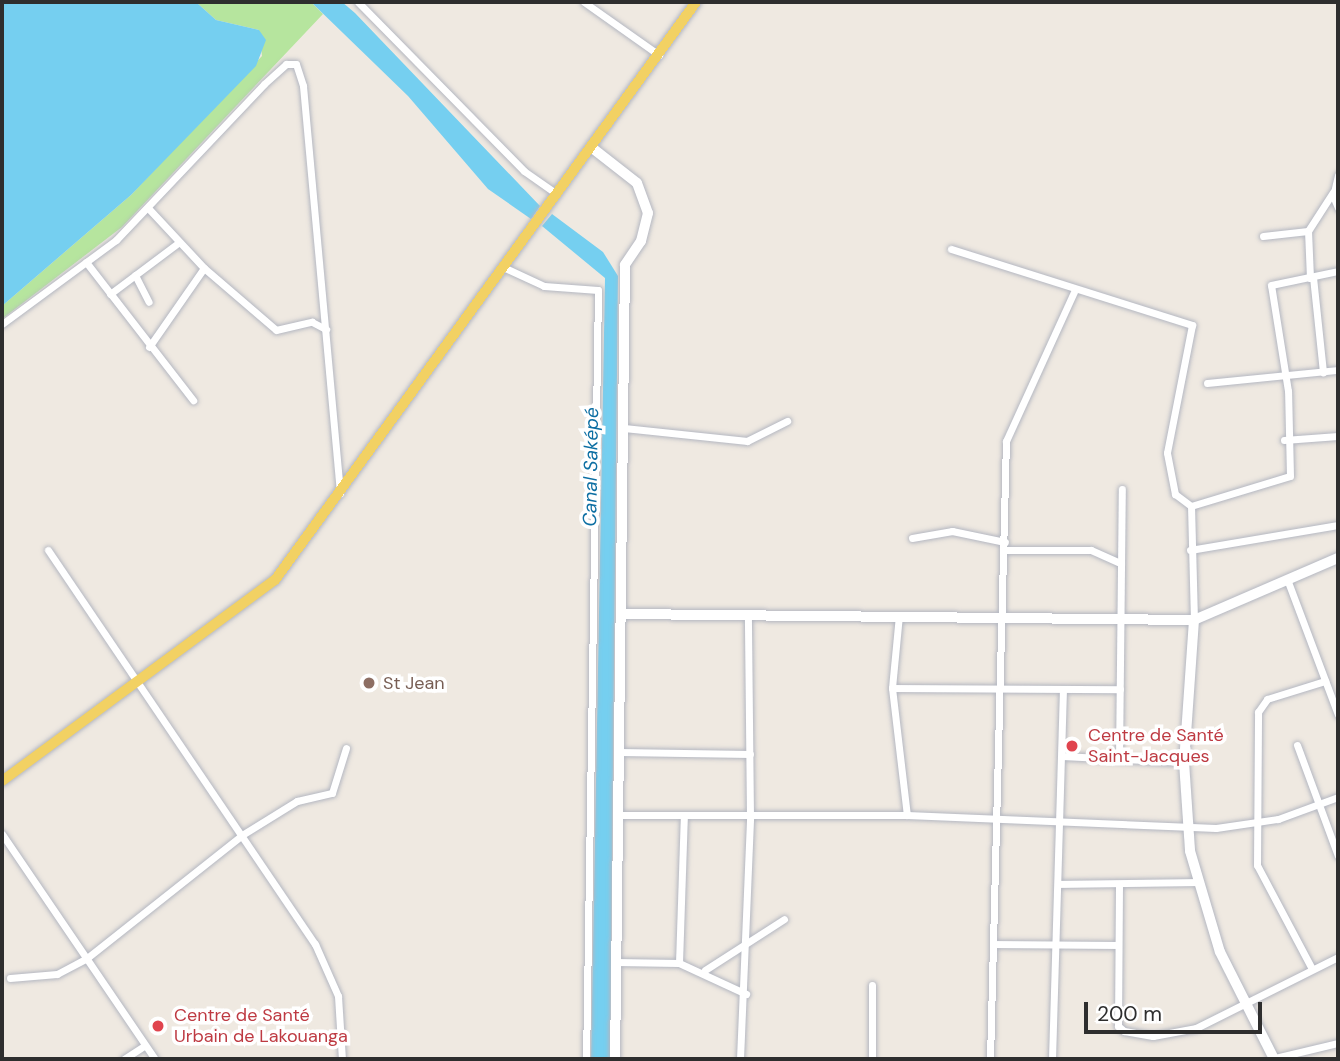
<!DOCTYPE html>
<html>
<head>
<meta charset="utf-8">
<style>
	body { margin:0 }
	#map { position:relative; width:1340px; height:1061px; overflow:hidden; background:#efe9e1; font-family:"DM Sans",sans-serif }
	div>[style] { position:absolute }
	.green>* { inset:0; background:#b6e59e }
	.water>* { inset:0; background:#75cff0 }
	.roads { filter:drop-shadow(0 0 2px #b4b7c1) drop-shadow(0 0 2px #b4b7c1) }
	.street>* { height:7px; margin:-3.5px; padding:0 3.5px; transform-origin:3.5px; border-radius:3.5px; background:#fff }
	.secondary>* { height:10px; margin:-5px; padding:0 5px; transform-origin:5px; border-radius:5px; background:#fff }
	.primary>* { height:10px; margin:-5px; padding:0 5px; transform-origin:5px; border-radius:5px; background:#f2d163 }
	.dots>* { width:19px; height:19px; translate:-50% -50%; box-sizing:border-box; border:4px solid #fff; border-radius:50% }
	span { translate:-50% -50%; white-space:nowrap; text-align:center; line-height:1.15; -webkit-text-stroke:7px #fff; paint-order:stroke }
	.education-label { font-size:18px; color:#785e54 }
	.left { translate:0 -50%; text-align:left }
	.health-label { font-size:18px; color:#be3a42 }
	.water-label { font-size:19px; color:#0d6fa3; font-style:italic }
	.frame { position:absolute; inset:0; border:4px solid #2e2e2e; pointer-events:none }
	.scale { position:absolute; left:1084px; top:1002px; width:178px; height:32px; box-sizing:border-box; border:4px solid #2e2e2e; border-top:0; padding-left:9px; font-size:21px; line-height:24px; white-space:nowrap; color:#2e2e2e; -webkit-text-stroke:5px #fff; paint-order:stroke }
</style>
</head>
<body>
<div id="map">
	<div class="green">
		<i style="clip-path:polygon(196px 2px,311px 2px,323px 14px,122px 227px,2px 319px,2px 306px,131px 195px,262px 56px,259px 30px,216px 20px)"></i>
	</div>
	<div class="water">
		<i style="clip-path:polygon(2px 2px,196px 2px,216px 20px,259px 30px,266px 40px,256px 66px,131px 195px,2px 306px)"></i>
		<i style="clip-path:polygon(311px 2px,342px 2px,355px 13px,540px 206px,531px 219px,488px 189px,408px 96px)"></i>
		<i style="clip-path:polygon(552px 214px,603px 252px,618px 276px,610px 1059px,591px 1059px,605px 278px,542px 226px)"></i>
	</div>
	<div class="roads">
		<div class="street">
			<i style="left:358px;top:2px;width:237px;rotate:45.5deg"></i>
			<i style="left:524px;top:171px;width:39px;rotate:35deg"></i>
			<i style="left:584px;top:2px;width:92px;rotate:35.2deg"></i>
			<i style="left:1338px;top:175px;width:22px;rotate:103deg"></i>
			<i style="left:1333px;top:196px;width:13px;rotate:67deg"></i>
			<i style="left:149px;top:209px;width:81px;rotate:47deg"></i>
			<i style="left:204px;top:268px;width:95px;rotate:40.7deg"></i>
			<i style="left:276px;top:330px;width:37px;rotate:-13deg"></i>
			<i style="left:312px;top:322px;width:16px;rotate:27deg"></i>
			<i style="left:1263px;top:236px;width:45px;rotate:-6.3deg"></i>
			<i style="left:951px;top:249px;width:253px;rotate:17.5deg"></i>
			<i style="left:1192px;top:325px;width:130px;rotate:101.1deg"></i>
			<i style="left:1167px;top:453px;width:42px;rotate:79deg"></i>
			<i style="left:1175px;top:494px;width:20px;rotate:37deg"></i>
			<i style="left:86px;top:262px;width:175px;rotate:52.2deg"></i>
			<i style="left:503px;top:267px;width:45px;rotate:24.9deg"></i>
			<i style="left:544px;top:286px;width:54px;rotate:4.2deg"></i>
			<i style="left:598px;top:290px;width:769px;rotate:90.89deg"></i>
			<i style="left:135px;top:275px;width:30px;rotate:63deg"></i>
			<i style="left:1313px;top:277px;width:96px;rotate:84deg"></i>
			<i style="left:1310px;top:278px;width:47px;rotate:-92.4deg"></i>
			<i style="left:1308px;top:231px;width:46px;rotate:-57.3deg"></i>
			<i style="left:110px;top:294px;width:85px;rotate:-36.9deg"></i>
			<i style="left:2px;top:324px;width:142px;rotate:-36.4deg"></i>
			<i style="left:116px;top:240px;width:215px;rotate:-46.5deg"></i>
			<i style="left:264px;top:84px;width:30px;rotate:-42deg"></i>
			<i style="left:286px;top:64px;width:10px"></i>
			<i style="left:296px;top:64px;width:23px;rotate:72deg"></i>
			<i style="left:303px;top:86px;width:409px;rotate:84.8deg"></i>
			<i style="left:149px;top:347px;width:96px;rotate:-55.2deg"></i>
			<i style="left:1207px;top:383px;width:132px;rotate:-5.7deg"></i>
			<i style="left:624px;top:428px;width:124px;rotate:6deg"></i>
			<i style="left:747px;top:441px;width:45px;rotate:-26.6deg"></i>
			<i style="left:1284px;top:440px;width:54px;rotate:-4.2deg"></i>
			<i style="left:912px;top:538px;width:41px;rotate:-9.9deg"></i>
			<i style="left:952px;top:531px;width:54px;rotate:11.7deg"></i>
			<i style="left:48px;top:550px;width:476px;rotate:55.9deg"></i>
			<i style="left:315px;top:944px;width:57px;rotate:66.1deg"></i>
			<i style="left:338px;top:996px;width:63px;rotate:86.4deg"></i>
			<i style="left:1005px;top:550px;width:86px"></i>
			<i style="left:1091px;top:550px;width:30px;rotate:24deg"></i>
			<i style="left:1190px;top:550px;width:150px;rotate:-9.6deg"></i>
			<i style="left:1287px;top:579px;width:145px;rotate:69.4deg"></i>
			<i style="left:899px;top:615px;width:73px;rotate:95.5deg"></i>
			<i style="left:892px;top:688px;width:128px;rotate:83.3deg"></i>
			<i style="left:1194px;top:620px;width:114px;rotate:-91.5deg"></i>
			<i style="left:1191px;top:506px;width:103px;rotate:-16.9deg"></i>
			<i style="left:1290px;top:476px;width:85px;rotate:-91.3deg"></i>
			<i style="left:1288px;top:391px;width:107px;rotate:-99.1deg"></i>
			<i style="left:1271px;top:285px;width:68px;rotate:-11.8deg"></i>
			<i style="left:892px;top:688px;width:228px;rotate:0.3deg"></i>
			<i style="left:1297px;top:745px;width:118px;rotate:69.7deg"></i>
			<i style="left:619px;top:752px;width:131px;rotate:0.9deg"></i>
			<i style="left:1062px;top:756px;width:122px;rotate:2.8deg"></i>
			<i style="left:1119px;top:759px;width:270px;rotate:-89.4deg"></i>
			<i style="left:619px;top:815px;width:288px"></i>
			<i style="left:907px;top:815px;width:309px;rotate:2.4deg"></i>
			<i style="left:1216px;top:828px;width:63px;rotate:-8.3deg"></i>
			<i style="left:1278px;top:819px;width:64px;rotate:-20.1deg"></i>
			<i style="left:2px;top:834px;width:272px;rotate:55.8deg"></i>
			<i style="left:1058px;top:884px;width:139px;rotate:-0.8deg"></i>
			<i style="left:1119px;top:885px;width:141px;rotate:90.4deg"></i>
			<i style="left:1118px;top:1026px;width:8px;rotate:40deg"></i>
			<i style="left:1124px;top:1031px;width:29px;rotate:10deg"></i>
			<i style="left:1153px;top:1036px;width:44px;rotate:-10.5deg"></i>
			<i style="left:1196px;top:1028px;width:159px;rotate:-26.6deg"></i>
			<i style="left:993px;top:944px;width:124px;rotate:0.5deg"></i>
			<i style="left:615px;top:962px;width:64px;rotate:0.9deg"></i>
			<i style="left:679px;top:963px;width:74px;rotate:24.8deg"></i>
			<i style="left:679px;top:963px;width:147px;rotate:-88.1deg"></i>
			<i style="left:1311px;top:967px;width:115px;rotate:-117.9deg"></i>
			<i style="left:1257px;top:865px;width:153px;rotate:-89.6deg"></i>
			<i style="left:1258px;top:712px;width:16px;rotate:-55deg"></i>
			<i style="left:1267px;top:699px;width:61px;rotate:-17.2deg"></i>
			<i style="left:705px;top:970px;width:94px;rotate:-32.8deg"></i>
			<i style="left:10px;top:978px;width:47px;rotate:-4.9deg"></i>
			<i style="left:57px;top:974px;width:34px;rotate:-28deg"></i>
			<i style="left:87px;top:958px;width:198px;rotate:-38.4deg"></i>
			<i style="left:242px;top:835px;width:65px;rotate:-31.7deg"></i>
			<i style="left:297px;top:801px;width:36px;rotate:-13deg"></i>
			<i style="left:332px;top:793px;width:47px;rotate:-72.7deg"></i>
			<i style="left:872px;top:985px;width:74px;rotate:90deg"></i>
			<i style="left:1275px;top:1058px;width:65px;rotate:-13.4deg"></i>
			<i style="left:124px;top:1059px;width:24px;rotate:-33deg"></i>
			<i style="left:740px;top:1059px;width:242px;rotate:-87.6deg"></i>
			<i style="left:750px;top:817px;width:200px;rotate:-90.6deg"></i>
			<i style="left:990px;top:1059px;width:618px;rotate:-88.52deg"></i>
			<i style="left:1006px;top:441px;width:164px;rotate:-65.5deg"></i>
			<i style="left:1052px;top:1059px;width:367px;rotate:-88.3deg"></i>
		</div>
		<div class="secondary">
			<i style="left:591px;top:147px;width:58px;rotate:38deg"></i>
			<i style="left:637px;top:183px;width:32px;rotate:70deg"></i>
			<i style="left:648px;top:213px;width:29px;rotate:104deg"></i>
			<i style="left:641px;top:241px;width:29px;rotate:124deg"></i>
			<i style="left:625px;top:265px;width:794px;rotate:90.72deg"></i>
			<i style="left:622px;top:614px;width:572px;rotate:0.6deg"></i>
			<i style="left:1194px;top:620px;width:157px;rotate:-23.3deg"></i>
			<i style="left:1194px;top:620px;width:142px;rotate:94deg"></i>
			<i style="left:1184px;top:762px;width:89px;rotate:86.1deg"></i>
			<i style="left:1190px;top:851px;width:105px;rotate:73.5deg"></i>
			<i style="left:1220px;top:952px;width:120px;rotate:63.2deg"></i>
		</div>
		<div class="primary">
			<i style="left:2px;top:781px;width:339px;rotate:-36.4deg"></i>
			<i style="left:275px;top:580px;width:715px;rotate:-53.93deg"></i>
		</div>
	</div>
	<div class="dots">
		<i style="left:369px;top:683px;background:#8d6e63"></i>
		<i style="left:1072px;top:746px;background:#e0444e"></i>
		<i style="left:158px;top:1026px;background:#e0444e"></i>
	</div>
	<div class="education-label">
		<span class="left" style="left:383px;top:683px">St Jean</span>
	</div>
	<div class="health-label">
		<span class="left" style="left:1088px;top:746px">Centre de Santé<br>Saint-Jacques</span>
		<span class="left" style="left:174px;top:1026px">Centre de Santé<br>Urbain de Lakouanga</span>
	</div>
	<div class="water-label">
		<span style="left:591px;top:467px;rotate:-89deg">Canal Saképé</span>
	</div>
	<div class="frame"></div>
	<div class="scale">200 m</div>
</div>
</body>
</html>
